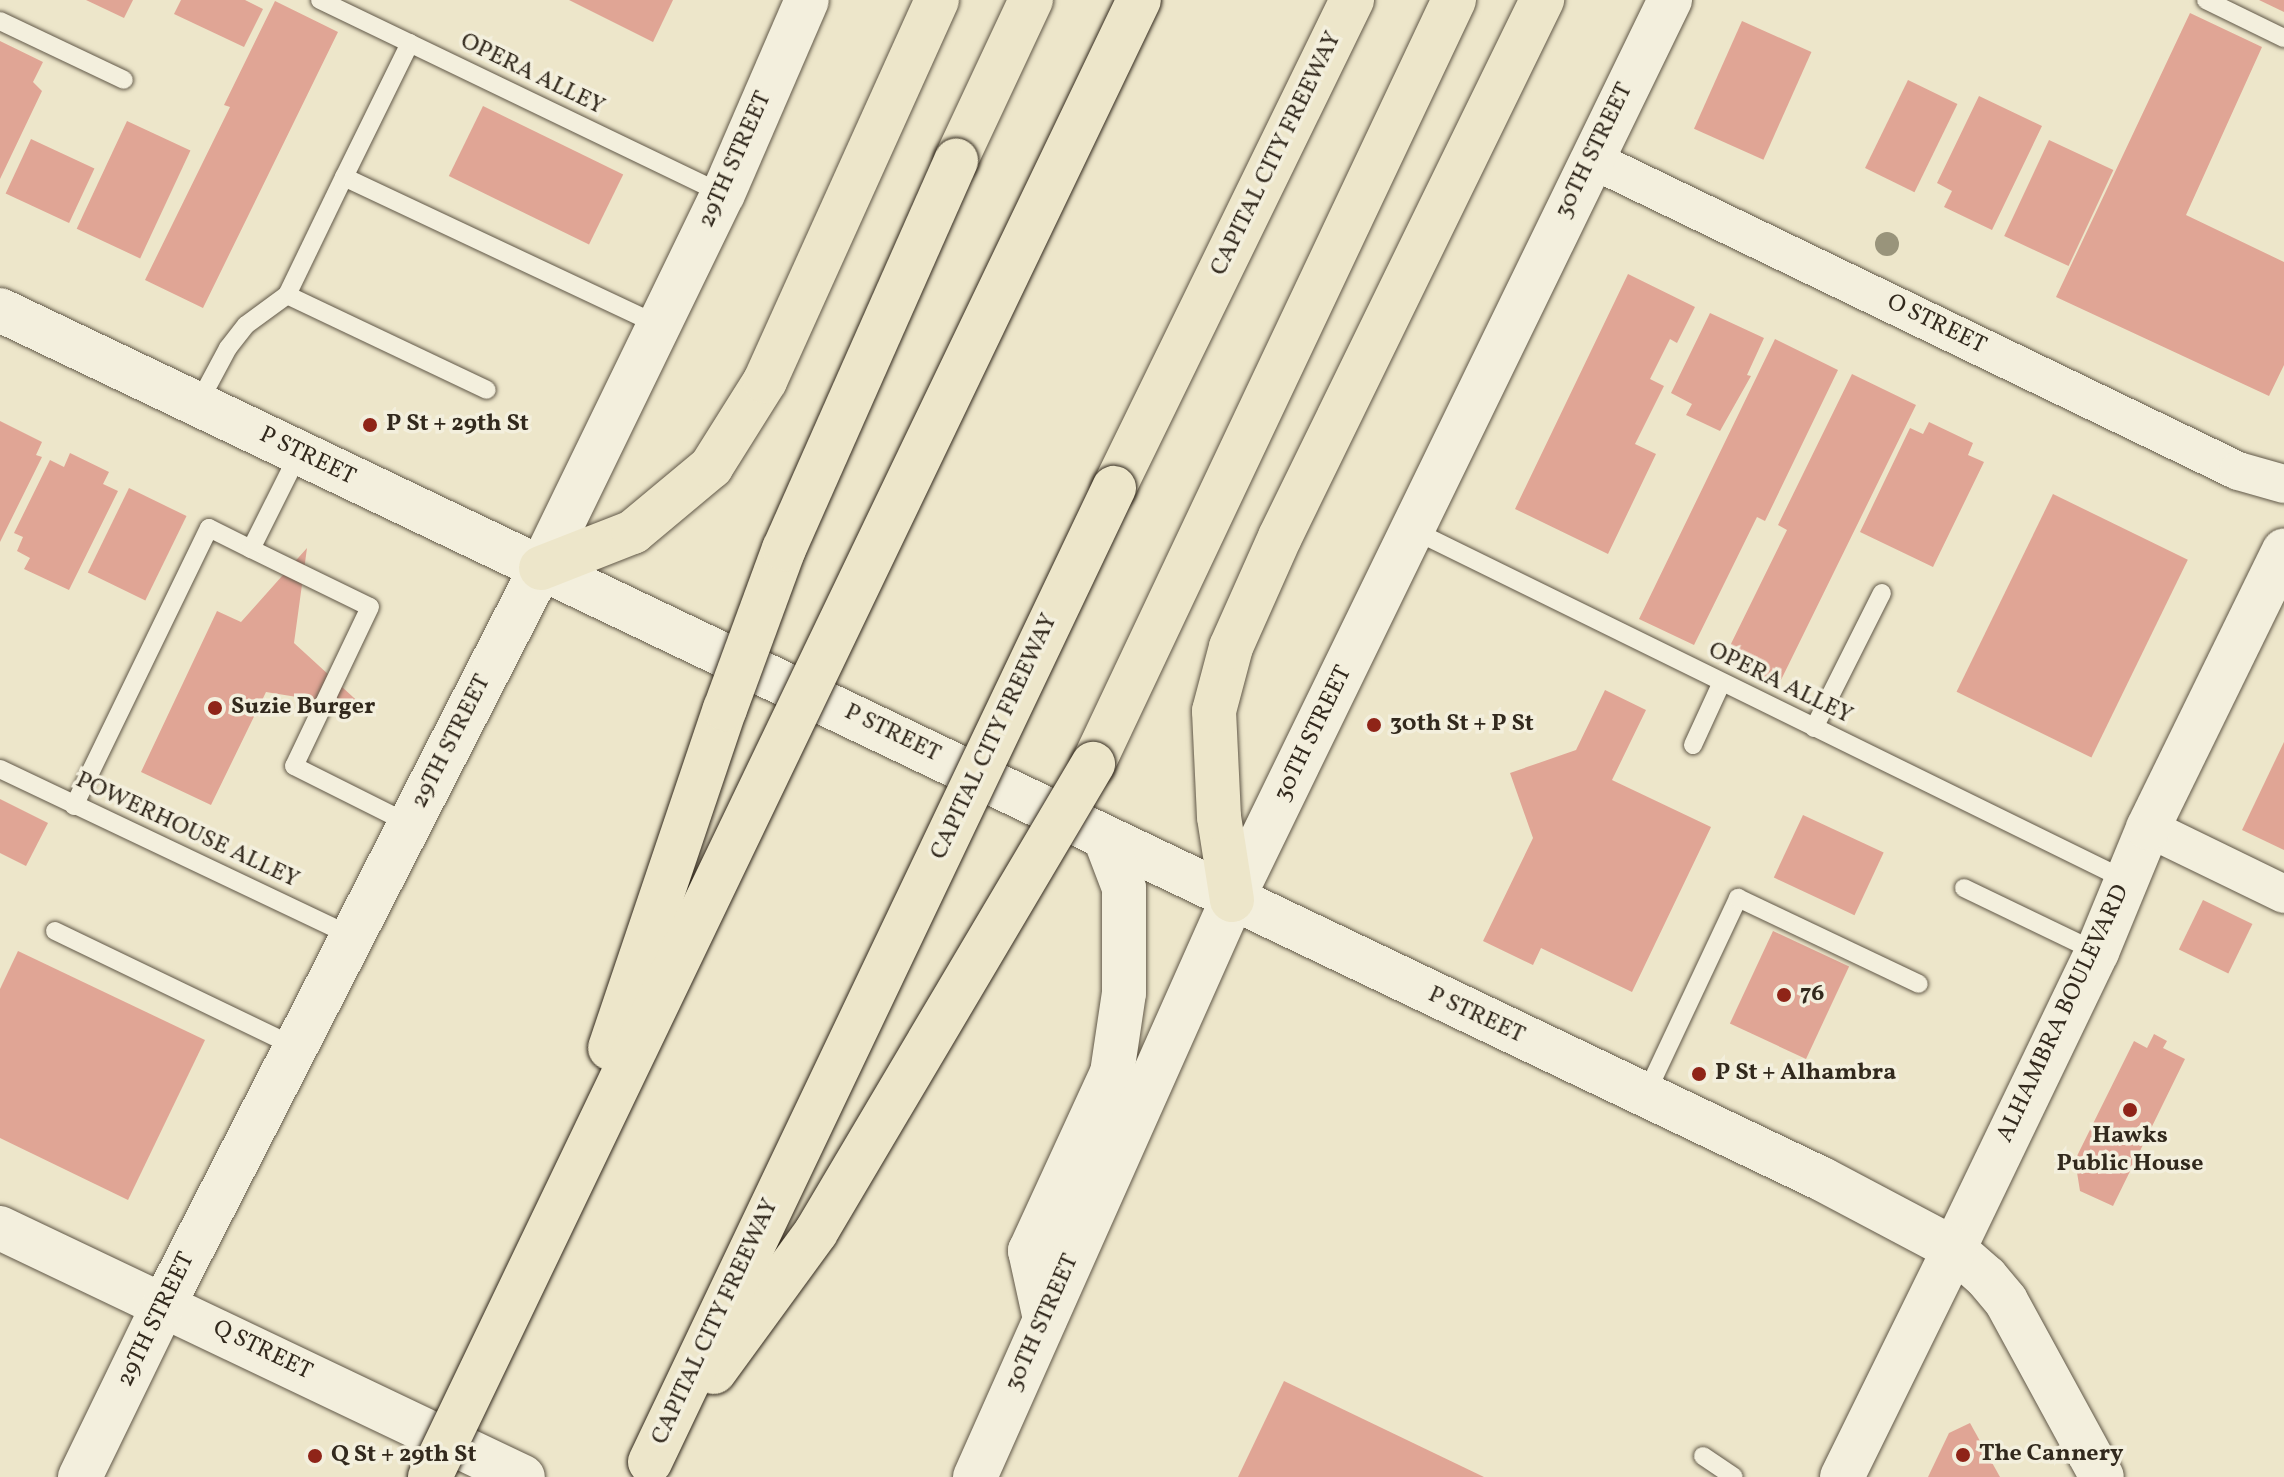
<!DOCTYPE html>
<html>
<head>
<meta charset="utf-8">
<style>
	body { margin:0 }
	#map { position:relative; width:2284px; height:1477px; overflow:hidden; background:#ede6ca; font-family:Vollkorn,serif }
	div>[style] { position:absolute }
	.building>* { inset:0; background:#e0a595; transform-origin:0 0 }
	.roads { filter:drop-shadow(0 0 2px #615848) drop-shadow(0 0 2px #615848) }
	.service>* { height:18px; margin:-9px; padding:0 9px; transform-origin:9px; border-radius:9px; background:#f3efdd }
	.minor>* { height:38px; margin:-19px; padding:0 19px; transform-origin:19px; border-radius:19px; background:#f3efdd }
	.tertiary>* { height:44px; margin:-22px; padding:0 22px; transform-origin:22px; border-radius:22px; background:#f3efdd }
	.secondary>* { height:44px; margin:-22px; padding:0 22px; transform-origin:22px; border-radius:22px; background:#f3efdd }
	.motorway>* { height:44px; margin:-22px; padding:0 22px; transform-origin:22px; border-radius:22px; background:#ede6ca }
	.bridges { filter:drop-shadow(0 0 2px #32291d) drop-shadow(0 0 2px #32291d) }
	.motorway-bridge>* { height:44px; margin:-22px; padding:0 22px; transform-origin:22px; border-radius:22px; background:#ede6ca }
	.trees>* { width:24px; height:24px; margin:-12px; border-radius:50%; background:#99947b }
	.dots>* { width:22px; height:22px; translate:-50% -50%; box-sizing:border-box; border:4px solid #f3efdd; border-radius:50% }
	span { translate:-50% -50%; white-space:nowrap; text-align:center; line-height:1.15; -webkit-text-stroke:7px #f3efdd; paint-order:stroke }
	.street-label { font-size:24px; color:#32291d }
	.poi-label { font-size:24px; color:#32291d; font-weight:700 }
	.left { translate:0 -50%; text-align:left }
</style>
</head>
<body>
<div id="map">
	<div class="building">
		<i style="clip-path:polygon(86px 0,133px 0,124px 18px)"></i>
		<i style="clip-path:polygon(181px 0,245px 0,263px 9px,244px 47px,174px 14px)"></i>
		<i style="clip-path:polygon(569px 0,673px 0,653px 42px)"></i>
		<i style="clip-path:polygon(2259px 0,2284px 0,2284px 12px)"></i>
		<i style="clip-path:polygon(275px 1px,338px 32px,203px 308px,145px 280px,230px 107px,224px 105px)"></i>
		<i style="clip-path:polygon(2190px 13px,2262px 47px,2186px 215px,2284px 262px,2284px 365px,2269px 396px,2056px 297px)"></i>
		<i style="left:1742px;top:21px;width:76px;height:118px;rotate:24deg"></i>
		<i style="clip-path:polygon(0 41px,43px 62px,33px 82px,42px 91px,0 179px)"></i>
		<i style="left:1908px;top:80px;width:55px;height:98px;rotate:26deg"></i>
		<i style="clip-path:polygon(1979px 96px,2042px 126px,1992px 230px,1944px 207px,1952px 191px,1937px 183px)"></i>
		<i style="left:483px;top:106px;width:156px;height:78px;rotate:26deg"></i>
		<i style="left:127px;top:121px;width:70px;height:119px;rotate:25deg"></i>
		<i style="left:31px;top:139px;width:70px;height:60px;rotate:25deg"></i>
		<i style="left:2049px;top:140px;width:71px;height:106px;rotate:25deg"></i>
		<i style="clip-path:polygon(1628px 274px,1695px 307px,1677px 343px,1670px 339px,1650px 379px,1664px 386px,1635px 444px,1656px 454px,1608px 554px,1515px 509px)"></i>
		<i style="clip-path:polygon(1710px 313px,1764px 338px,1747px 375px,1751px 376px,1720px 431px,1686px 415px,1692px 404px,1671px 393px)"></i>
		<i style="clip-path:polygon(1775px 339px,1838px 370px,1765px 521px,1757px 517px,1694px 645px,1639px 619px)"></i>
		<i style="clip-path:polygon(1852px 374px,1916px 405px,1779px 684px,1724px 658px,1787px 530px,1778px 525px)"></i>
		<i style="clip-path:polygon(0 421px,42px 442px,36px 455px,42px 457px,0 542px)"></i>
		<i style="clip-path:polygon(1929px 422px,1973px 443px,1968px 455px,1984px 462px,1933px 567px,1860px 532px,1910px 428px,1923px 434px)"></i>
		<i style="clip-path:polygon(70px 453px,109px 472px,103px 484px,118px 491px,69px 590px,24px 569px,30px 558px,17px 551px,23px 537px,14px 533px,50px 460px,64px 467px)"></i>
		<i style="left:129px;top:488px;width:64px;height:94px;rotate:26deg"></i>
		<i style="left:2053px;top:494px;width:150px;height:220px;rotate:26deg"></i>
		<i style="clip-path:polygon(307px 548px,294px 643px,365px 708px,266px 692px,211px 805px,141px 772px,217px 611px,241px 622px)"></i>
		<i style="clip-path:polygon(1605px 690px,1646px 710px,1612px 780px,1711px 827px,1632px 992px,1541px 948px,1533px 965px,1483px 941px,1533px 838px,1510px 773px,1576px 750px)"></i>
		<i style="clip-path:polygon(2284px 742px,2284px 850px,2242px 830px)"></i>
		<i style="clip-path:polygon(0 799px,48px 823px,26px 866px,0 853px)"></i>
		<i style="left:1803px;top:815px;width:89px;height:69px;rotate:25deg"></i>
		<i style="left:2203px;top:900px;width:55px;height:55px;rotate:26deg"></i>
		<i style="left:1773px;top:931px;width:84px;height:102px;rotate:25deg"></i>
		<i style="clip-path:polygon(18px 951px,205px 1040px,128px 1200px,0 1138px,0 989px)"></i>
		<i style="clip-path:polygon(2154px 1034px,2167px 1041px,2163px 1048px,2185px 1059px,2113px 1206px,2080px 1191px,2075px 1160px,2134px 1041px,2147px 1048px)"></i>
		<i style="clip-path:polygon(1284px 1381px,1484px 1477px,1238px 1477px)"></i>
		<i style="clip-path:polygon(1970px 1423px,2000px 1477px,1928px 1477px,1949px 1433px)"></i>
	</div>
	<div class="roads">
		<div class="service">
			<i style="left:320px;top:0;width:447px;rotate:25.7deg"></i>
			<i style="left:2206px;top:0;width:87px;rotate:26deg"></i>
			<i style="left:0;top:21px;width:137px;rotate:25.4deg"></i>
			<i style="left:410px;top:43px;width:149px;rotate:116.2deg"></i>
			<i style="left:344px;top:177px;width:347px;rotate:25.2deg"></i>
			<i style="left:287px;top:295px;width:221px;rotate:25.4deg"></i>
			<i style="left:198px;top:404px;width:64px;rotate:-61.8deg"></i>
			<i style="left:228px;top:348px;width:29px;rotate:-52deg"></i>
			<i style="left:246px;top:325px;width:51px;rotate:-36.2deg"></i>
			<i style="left:287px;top:295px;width:131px;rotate:-64.2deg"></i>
			<i style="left:1413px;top:530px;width:794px;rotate:26.15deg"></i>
			<i style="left:251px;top:549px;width:132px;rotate:26deg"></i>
			<i style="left:370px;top:607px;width:176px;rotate:115.5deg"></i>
			<i style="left:294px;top:766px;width:130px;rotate:26.6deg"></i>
			<i style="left:1814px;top:728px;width:151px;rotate:-63.3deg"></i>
			<i style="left:1693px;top:745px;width:69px;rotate:-65.3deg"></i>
			<i style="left:0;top:769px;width:390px;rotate:25.4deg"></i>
			<i style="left:74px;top:806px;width:309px;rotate:-64.1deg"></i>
			<i style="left:209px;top:528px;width:47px;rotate:26.6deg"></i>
			<i style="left:251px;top:549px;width:107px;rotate:-63.4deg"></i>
			<i style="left:1964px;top:888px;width:148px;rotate:25.7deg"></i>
			<i style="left:55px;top:931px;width:267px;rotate:25.7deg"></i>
			<i style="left:1645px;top:1096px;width:219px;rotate:-64.8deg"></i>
			<i style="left:1738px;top:898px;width:200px;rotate:25.4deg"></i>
			<i style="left:1703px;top:1456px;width:37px;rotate:34deg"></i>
		</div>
		<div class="minor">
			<i style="left:1591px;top:159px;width:718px;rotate:25.74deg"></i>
			<i style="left:2238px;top:471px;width:48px;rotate:15.8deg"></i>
			<i style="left:2148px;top:828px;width:151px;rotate:25.9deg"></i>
		</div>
		<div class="tertiary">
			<i style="left:1954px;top:1249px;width:330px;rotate:-64.3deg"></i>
			<i style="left:2097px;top:952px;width:134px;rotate:-67.6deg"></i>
			<i style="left:2148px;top:828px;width:309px;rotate:-63.9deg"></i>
		</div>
		<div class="secondary">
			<i style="left:0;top:310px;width:2019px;rotate:25.5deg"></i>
			<i style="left:1822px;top:1179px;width:149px;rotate:27.9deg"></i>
			<i style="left:1954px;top:1249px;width:43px;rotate:41.2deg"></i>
			<i style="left:1986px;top:1277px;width:31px;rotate:50deg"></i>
			<i style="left:2006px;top:1301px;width:200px;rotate:61.4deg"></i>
			<i style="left:0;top:1228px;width:579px;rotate:25.46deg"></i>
			<i style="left:1045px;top:1319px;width:70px;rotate:-102.4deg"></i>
			<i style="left:1030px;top:1251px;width:196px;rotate:-65.3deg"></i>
			<i style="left:1112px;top:1073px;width:81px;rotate:-81.5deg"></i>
			<i style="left:1124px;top:993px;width:105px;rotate:-90deg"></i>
			<i style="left:1124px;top:888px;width:53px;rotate:-110.8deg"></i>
			<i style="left:80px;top:1477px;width:192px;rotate:-64.1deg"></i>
			<i style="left:164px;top:1304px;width:827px;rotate:-62.88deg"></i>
			<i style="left:541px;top:568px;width:416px;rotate:-64.1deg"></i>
			<i style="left:723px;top:194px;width:211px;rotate:-66.6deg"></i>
			<i style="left:975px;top:1477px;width:632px;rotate:-65.99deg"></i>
			<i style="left:1232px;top:900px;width:1001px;rotate:-64.05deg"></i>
			<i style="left:1842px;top:1477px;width:254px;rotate:-63.8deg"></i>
		</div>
		<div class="motorway">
			<i style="left:956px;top:160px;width:177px;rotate:-64.9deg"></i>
			<i style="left:1114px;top:488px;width:543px;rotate:-64deg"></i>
			<i style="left:541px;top:568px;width:99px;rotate:-21.4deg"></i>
			<i style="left:633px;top:532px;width:102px;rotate:-39.8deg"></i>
			<i style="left:711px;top:467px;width:102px;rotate:-57.9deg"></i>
			<i style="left:765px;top:381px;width:418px;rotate:-65.7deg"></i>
			<i style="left:1093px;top:764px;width:845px;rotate:-64.71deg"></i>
			<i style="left:1232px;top:900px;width:84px;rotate:-98.9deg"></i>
			<i style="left:1219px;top:817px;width:106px;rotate:-92.7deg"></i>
			<i style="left:1214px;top:711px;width:66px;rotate:-75.1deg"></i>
			<i style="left:1231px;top:647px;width:120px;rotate:-66deg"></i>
			<i style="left:1280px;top:537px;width:598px;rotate:-63.99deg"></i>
		</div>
	</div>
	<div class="bridges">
		<div class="motorway-bridge">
			<i style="left:610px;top:1048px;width:358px;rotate:-71.3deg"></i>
			<i style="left:725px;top:709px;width:171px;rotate:-69.8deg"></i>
			<i style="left:784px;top:549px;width:425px;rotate:-66.1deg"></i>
			<i style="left:714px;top:1372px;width:173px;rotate:-53.9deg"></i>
			<i style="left:816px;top:1232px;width:544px;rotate:-59.38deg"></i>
			<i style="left:650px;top:1462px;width:1079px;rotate:-64.53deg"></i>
			<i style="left:430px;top:1477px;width:1638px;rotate:-64.36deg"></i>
		</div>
	</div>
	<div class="trees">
		<i style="left:1887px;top:244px"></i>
	</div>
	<div class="dots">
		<i style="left:370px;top:425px;background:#8f2418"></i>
		<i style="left:215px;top:708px;background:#8f2418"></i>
		<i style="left:1374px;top:725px;background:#8f2418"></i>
		<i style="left:1784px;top:995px;background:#8f2418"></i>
		<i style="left:1699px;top:1074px;background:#8f2418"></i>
		<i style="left:2130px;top:1110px;background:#8f2418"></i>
		<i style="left:1963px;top:1455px;background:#8f2418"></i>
		<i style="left:315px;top:1456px;background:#8f2418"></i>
	</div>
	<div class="street-label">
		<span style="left:532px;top:75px;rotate:26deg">OPERA ALLEY</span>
		<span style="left:1595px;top:151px;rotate:-64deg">30TH STREET</span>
		<span style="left:1277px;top:154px;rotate:-64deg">CAPITAL CITY FREEWAY</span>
		<span style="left:736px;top:160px;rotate:-66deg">29TH STREET</span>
		<span style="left:1936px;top:325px;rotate:26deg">O STREET</span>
		<span style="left:307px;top:457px;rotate:26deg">P STREET</span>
		<span style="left:1780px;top:684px;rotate:26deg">OPERA ALLEY</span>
		<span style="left:892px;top:734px;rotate:26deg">P STREET</span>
		<span style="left:1314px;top:734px;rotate:-64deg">30TH STREET</span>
		<span style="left:995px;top:737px;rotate:-65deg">CAPITAL CITY FREEWAY</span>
		<span style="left:452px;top:742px;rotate:-63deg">29TH STREET</span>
		<span style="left:187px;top:831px;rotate:25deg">POWERHOUSE ALLEY</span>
		<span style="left:2064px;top:1014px;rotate:-65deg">ALHAMBRA BOULEVARD</span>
		<span style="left:1476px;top:1016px;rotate:25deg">P STREET</span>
		<span style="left:157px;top:1320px;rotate:-64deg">29TH STREET</span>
		<span style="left:716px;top:1322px;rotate:-65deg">CAPITAL CITY FREEWAY</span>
		<span style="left:1043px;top:1323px;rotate:-66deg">30TH STREET</span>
		<span style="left:262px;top:1351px;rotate:26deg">Q STREET</span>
	</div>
	<div class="poi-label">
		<span class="left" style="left:386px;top:425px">P St + 29th St</span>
		<span class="left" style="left:231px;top:708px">Suzie Burger</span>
		<span class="left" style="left:1390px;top:725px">30th St + P St</span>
		<span class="left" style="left:1800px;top:995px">76</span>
		<span class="left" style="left:1715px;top:1074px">P St + Alhambra</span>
		<span style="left:2130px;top:1151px">Hawks<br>Public House</span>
		<span class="left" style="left:1979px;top:1455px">The Cannery</span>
		<span class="left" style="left:331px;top:1456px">Q St + 29th St</span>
	</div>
</div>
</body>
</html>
